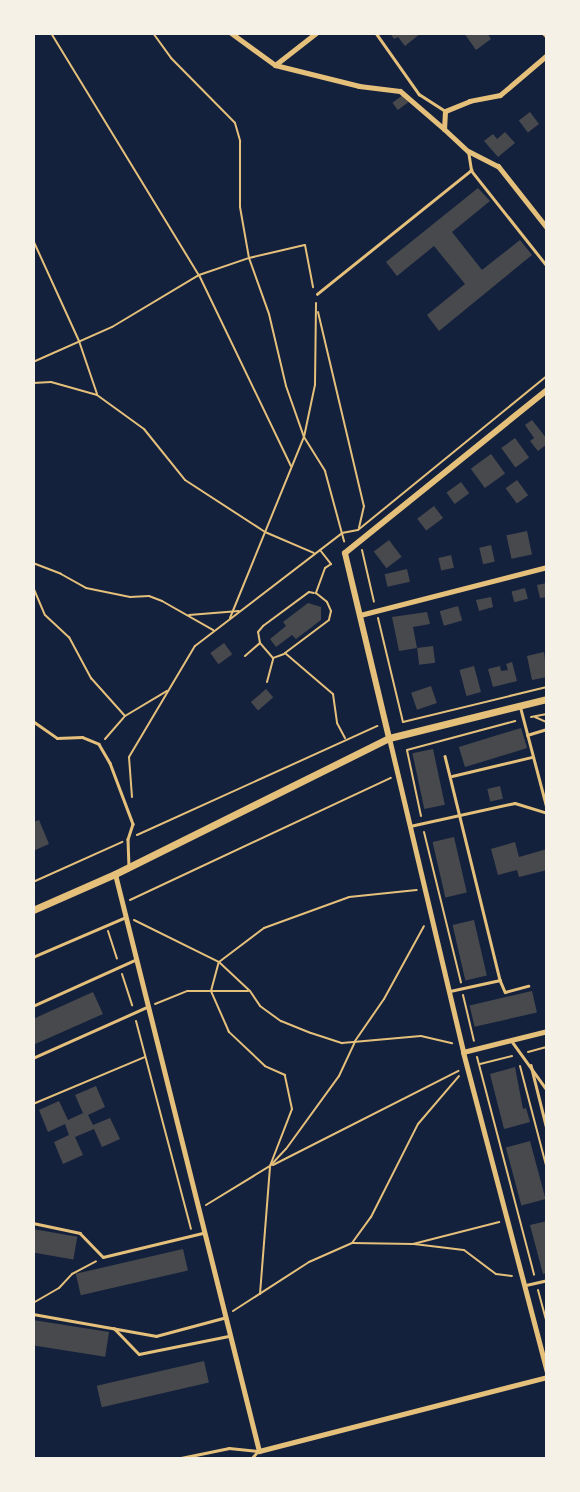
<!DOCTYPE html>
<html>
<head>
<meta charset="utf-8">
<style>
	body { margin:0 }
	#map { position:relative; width:580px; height:1492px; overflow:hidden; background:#14213d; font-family:"PT Sans Narrow",sans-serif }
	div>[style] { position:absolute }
	.building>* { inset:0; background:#48494c; transform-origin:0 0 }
	.path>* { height:2px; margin:-1px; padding:0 1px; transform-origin:1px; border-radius:1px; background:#e5c07b }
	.service>* { height:2.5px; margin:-1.25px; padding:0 1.25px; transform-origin:1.25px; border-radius:1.25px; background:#e5c07b }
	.minor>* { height:5px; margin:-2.5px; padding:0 2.5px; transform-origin:2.5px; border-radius:2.5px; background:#e5c07b }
	.tertiary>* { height:6px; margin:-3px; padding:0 3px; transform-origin:3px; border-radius:3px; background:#e5c07b }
	.secondary>* { height:7px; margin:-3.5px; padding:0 3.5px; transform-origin:3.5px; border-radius:3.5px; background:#e5c07b }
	span { translate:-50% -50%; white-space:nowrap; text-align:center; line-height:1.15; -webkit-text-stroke:5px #f6f1e7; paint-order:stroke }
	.frame { position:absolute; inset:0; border:35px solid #f6f1e7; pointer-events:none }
</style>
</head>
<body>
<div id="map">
	<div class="building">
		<i style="clip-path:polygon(390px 33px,421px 33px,405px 46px,398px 37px,394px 39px)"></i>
		<i style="clip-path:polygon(464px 33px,487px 33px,491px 39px,476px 50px)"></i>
		<i style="left:403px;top:95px;width:9px;height:13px;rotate:54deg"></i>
		<i style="left:530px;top:112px;width:15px;height:14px;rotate:53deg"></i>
		<i style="clip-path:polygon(505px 132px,515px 143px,498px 157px,484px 141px,493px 134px,497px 139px)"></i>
		<i style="clip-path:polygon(478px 188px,490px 201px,452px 232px,482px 270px,520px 240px,532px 255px,439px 331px,427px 315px,465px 284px,434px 246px,397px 276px,386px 262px)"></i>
		<i style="clip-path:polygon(532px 420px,547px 439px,547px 444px,538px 451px,530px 441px,534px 438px,525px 425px)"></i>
		<i style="left:515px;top:438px;width:24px;height:17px;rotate:54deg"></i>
		<i style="left:491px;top:454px;width:24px;height:25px;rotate:54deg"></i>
		<i style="left:517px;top:480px;width:19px;height:14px;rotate:54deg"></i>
		<i style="left:461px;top:482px;width:14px;height:18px;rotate:54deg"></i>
		<i style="left:434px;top:506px;width:15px;height:21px;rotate:53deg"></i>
		<i style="left:527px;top:531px;width:24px;height:21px;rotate:78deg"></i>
		<i style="left:389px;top:540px;width:21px;height:19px;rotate:53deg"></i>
		<i style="left:491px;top:545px;width:17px;height:12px;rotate:77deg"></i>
		<i style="left:451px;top:555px;width:13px;height:13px;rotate:77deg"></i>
		<i style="left:407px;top:569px;width:13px;height:23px;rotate:77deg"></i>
		<i style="clip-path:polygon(547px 583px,547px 597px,540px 598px,537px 585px)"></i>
		<i style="left:525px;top:588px;width:11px;height:14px;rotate:75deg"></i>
		<i style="clip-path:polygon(491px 597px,493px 607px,479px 611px,476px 600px)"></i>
		<i style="clip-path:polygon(308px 603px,321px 607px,321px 620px,296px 639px,292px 635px,276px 647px,270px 639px,286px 626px,283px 622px)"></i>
		<i style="left:458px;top:606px;width:15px;height:19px;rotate:74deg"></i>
		<i style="clip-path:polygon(427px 612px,430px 624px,413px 627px,417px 648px,399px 651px,392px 617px)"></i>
		<i style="left:224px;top:643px;width:14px;height:17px;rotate:54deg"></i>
		<i style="left:433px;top:646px;width:17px;height:16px;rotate:83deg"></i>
		<i style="clip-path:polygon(544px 652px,547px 677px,532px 680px,527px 656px)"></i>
		<i style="clip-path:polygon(512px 662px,517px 681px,493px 687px,488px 669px,500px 666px,501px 671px,508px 670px,506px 664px)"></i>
		<i style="left:474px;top:666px;width:27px;height:15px;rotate:75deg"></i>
		<i style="left:431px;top:686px;width:18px;height:21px;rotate:71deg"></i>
		<i style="left:266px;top:689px;width:11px;height:20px;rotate:49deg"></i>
		<i style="left:521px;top:728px;width:21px;height:65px;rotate:73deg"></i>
		<i style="left:433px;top:749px;width:57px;height:21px;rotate:78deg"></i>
		<i style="left:500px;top:786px;width:13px;height:13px;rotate:77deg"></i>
		<i style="clip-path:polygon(39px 820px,49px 844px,33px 851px,33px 822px)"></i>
		<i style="left:454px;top:837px;width:57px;height:22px;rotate:77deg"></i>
		<i style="clip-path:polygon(515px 842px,519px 857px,547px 849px,547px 870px,519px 877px,517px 870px,498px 875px,491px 849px)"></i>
		<i style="left:474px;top:920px;width:57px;height:22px;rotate:77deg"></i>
		<i style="left:532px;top:991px;width:22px;height:64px;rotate:77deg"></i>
		<i style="clip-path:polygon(93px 992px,103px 1014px,33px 1045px,33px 1019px)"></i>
		<i style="clip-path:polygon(515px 1067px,523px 1109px,526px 1108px,530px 1122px,504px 1129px,490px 1074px)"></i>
		<i style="clip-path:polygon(96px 1086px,105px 1107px,88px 1115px,93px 1125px,110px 1118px,120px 1139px,102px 1147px,94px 1129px,75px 1137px,83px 1155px,63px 1164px,54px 1142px,69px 1135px,65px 1124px,48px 1132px,39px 1110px,59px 1101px,68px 1120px,83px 1113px,75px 1095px)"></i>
		<i style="left:530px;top:1141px;width:60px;height:25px;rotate:75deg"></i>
		<i style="clip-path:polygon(547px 1221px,547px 1273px,543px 1274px,530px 1225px)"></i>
		<i style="left:33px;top:1229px;width:45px;height:23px;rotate:10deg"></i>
		<i style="left:183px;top:1249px;width:22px;height:110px;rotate:77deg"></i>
		<i style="left:33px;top:1320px;width:77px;height:25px;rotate:9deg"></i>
		<i style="left:204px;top:1361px;width:22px;height:110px;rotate:77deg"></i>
	</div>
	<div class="path">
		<i style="left:51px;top:33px;width:284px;rotate:58.6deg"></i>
		<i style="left:199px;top:275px;width:212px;rotate:64.3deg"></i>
		<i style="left:153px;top:33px;width:31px;rotate:54deg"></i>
		<i style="left:171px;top:58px;width:91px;rotate:45.4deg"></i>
		<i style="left:235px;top:123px;width:19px;rotate:74deg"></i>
		<i style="left:240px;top:141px;width:66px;rotate:90deg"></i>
		<i style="left:240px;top:207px;width:52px;rotate:80deg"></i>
		<i style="left:249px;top:258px;width:59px;rotate:70.3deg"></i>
		<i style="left:269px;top:314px;width:74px;rotate:76.7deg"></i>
		<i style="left:286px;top:386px;width:54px;rotate:70.6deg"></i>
		<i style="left:304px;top:437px;width:40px;rotate:58deg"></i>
		<i style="left:325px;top:471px;width:73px;rotate:74.8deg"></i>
		<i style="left:33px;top:240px;width:111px;rotate:65.5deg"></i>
		<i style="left:79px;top:341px;width:56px;rotate:71.2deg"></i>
		<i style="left:318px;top:312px;width:199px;rotate:76.7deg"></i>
		<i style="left:364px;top:506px;width:23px;rotate:103deg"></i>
		<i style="left:33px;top:362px;width:86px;rotate:-23.9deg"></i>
		<i style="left:112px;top:327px;width:101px;rotate:-30.9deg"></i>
		<i style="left:199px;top:275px;width:53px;rotate:-18.8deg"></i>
		<i style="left:249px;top:258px;width:57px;rotate:-13.1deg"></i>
		<i style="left:305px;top:245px;width:43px;rotate:79.2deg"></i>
		<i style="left:33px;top:383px;width:18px;rotate:-3deg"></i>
		<i style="left:51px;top:382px;width:48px;rotate:15.8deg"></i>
		<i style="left:97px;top:395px;width:58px;rotate:35.9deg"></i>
		<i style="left:144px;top:429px;width:65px;rotate:51.2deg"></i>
		<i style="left:185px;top:480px;width:95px;rotate:33deg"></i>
		<i style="left:265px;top:532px;width:53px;rotate:23.2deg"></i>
		<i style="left:320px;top:550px;width:18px;rotate:52deg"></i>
		<i style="left:331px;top:564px;width:7px;rotate:146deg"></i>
		<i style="left:325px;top:568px;width:27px;rotate:110deg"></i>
		<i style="left:316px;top:593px;width:14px;rotate:39deg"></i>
		<i style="left:327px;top:602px;width:10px;rotate:66deg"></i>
		<i style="left:331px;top:611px;width:9px;rotate:103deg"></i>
		<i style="left:329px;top:620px;width:55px;rotate:143.1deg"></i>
		<i style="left:285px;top:653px;width:63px;rotate:40.5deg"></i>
		<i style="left:333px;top:694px;width:29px;rotate:82deg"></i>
		<i style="left:337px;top:723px;width:17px;rotate:62deg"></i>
		<i style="left:362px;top:550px;width:53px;rotate:77deg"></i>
		<i style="left:33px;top:563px;width:30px;rotate:21deg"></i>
		<i style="left:61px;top:574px;width:29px;rotate:29deg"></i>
		<i style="left:86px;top:588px;width:45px;rotate:11.6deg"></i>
		<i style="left:130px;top:597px;width:19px;rotate:-3deg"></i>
		<i style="left:149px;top:596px;width:14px;rotate:21deg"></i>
		<i style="left:162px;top:601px;width:59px;rotate:29.6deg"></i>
		<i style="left:33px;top:587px;width:30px;rotate:67deg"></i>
		<i style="left:45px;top:615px;width:33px;rotate:43deg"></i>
		<i style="left:69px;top:637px;width:47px;rotate:61.8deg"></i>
		<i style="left:91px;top:678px;width:51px;rotate:48.2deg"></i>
		<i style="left:125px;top:716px;width:49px;rotate:-30.8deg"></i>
		<i style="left:189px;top:615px;width:50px;rotate:-4.6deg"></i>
		<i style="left:230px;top:618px;width:196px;rotate:-67.8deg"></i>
		<i style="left:304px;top:437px;width:53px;rotate:-78.1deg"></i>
		<i style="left:315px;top:385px;width:82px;rotate:-89.3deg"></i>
		<i style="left:378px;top:618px;width:107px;rotate:76.5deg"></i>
		<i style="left:403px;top:722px;width:148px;rotate:-13.7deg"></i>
		<i style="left:284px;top:654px;width:12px;rotate:160deg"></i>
		<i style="left:273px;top:658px;width:20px;rotate:-131deg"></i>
		<i style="left:260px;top:643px;width:11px;rotate:-100deg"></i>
		<i style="left:258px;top:632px;width:8px;rotate:-50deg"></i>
		<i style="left:263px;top:626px;width:57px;rotate:-36.5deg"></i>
		<i style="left:309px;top:592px;width:5px;rotate:11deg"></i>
		<i style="left:245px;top:656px;width:20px;rotate:-41deg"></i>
		<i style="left:267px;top:682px;width:24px;rotate:-75deg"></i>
		<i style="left:531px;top:717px;width:16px;rotate:-11deg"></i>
		<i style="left:535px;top:717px;width:12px;rotate:24deg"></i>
		<i style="left:105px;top:739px;width:29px;rotate:-49deg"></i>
		<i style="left:132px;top:797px;width:40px;rotate:-94.3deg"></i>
		<i style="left:129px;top:757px;width:129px;rotate:-59.3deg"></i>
		<i style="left:195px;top:646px;width:185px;rotate:-37.5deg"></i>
		<i style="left:342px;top:533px;width:16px;rotate:-11deg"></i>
		<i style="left:358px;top:530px;width:244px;rotate:-39.2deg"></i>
		<i style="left:421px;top:816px;width:67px;rotate:-102deg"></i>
		<i style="left:407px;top:750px;width:112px;rotate:-15deg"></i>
		<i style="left:424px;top:832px;width:155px;rotate:76.2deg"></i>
		<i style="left:137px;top:835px;width:264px;rotate:-24.4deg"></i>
		<i style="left:33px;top:882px;width:98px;rotate:-24.2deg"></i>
		<i style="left:130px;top:900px;width:288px;rotate:-25.1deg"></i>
		<i style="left:134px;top:920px;width:95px;rotate:26.3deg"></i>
		<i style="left:219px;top:962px;width:42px;rotate:43.1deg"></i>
		<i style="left:250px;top:991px;width:18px;rotate:56deg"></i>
		<i style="left:260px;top:1006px;width:26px;rotate:36deg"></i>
		<i style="left:281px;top:1021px;width:32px;rotate:22deg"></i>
		<i style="left:311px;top:1033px;width:33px;rotate:18deg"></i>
		<i style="left:342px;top:1043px;width:79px;rotate:-5.1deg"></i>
		<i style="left:421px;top:1036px;width:32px;rotate:13deg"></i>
		<i style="left:108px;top:931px;width:29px;rotate:72deg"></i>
		<i style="left:122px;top:974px;width:33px;rotate:72deg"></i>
		<i style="left:463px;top:995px;width:47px;rotate:76.6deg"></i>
		<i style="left:155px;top:1004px;width:35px;rotate:-22deg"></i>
		<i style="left:188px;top:991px;width:60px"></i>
		<i style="left:136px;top:1021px;width:215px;rotate:75.2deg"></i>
		<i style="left:528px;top:1052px;width:20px;rotate:-15deg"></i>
		<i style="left:477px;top:1057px;width:225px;rotate:75.3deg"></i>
		<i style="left:480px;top:1064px;width:33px;rotate:-14deg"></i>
		<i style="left:520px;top:1066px;width:106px;rotate:75.3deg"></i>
		<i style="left:33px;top:1104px;width:121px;rotate:-22.8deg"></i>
		<i style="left:273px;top:1165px;width:208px;rotate:-26.9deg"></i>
		<i style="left:206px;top:1205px;width:75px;rotate:-31.4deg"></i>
		<i style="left:270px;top:1166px;width:23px;rotate:-47deg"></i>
		<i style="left:286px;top:1149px;width:90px;rotate:-54deg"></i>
		<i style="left:339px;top:1076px;width:38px;rotate:-65deg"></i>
		<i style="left:355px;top:1041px;width:51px;rotate:-55.4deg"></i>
		<i style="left:384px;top:999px;width:83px;rotate:-61.3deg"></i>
		<i style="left:353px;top:1243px;width:60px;rotate:1deg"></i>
		<i style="left:413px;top:1244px;width:89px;rotate:-14.3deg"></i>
		<i style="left:414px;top:1244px;width:50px;rotate:6.8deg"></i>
		<i style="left:464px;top:1250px;width:40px;rotate:37deg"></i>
		<i style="left:496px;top:1274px;width:16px;rotate:7deg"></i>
		<i style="left:538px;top:1290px;width:34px;rotate:75deg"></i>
		<i style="left:260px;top:1294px;width:128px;rotate:-85.5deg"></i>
		<i style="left:270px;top:1166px;width:61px;rotate:-68.9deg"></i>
		<i style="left:292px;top:1109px;width:35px;rotate:-102deg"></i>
		<i style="left:285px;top:1075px;width:22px;rotate:-156deg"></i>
		<i style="left:265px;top:1066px;width:50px;rotate:-136.6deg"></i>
		<i style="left:229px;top:1032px;width:45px;rotate:-113.7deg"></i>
		<i style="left:211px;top:991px;width:30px;rotate:-75deg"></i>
		<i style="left:219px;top:962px;width:56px;rotate:-37.1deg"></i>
		<i style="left:264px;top:928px;width:90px;rotate:-20deg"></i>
		<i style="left:349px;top:897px;width:68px;rotate:-5.9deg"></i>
		<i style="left:33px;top:1303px;width:30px;rotate:-30deg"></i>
		<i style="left:59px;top:1288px;width:19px;rotate:-47deg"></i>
		<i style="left:72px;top:1274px;width:27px;rotate:-28deg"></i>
		<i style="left:233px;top:1311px;width:90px;rotate:-32.8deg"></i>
		<i style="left:309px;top:1262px;width:47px;rotate:-23.8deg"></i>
		<i style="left:352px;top:1243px;width:32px;rotate:-54deg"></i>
		<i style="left:371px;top:1217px;width:104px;rotate:-63.2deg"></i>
		<i style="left:418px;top:1124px;width:63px;rotate:-49.5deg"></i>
	</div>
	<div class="service">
		<i style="left:376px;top:33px;width:75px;rotate:54.8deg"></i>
		<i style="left:419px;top:94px;width:31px;rotate:33deg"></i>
		<i style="left:471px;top:170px;width:122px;rotate:51.6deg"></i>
		<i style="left:317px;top:294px;width:198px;rotate:-38.8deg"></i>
		<i style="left:471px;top:170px;width:19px;rotate:-99deg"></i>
		<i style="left:521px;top:709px;width:102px;rotate:75.3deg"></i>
		<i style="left:33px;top:721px;width:29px;rotate:35deg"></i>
		<i style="left:57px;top:738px;width:25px;rotate:-2deg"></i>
		<i style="left:82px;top:737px;width:18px;rotate:22deg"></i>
		<i style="left:99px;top:744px;width:22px;rotate:60deg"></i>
		<i style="left:110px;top:763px;width:65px;rotate:69.3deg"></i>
		<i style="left:133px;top:824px;width:16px;rotate:108deg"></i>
		<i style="left:128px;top:839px;width:25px;rotate:88deg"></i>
		<i style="left:527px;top:735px;width:21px;rotate:-17deg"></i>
		<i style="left:445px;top:756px;width:231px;rotate:76.2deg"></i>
		<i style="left:452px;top:776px;width:82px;rotate:-13.4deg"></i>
		<i style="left:410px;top:826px;width:107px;rotate:-12.4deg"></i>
		<i style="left:515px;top:803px;width:34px;rotate:17deg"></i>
		<i style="left:33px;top:957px;width:101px;rotate:-23.3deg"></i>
		<i style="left:450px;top:991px;width:51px;rotate:-12.4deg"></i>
		<i style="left:500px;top:980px;width:13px;rotate:67deg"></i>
		<i style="left:505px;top:992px;width:24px;rotate:-15deg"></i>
		<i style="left:33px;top:1006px;width:112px;rotate:-24.3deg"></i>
		<i style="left:511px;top:1040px;width:62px;rotate:54.2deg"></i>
		<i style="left:33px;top:1058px;width:125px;rotate:-24.1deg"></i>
		<i style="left:531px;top:1065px;width:66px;rotate:76deg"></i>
		<i style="left:33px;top:1223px;width:48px;rotate:12deg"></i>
		<i style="left:80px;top:1233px;width:33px;rotate:46deg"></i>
		<i style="left:103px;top:1257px;width:103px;rotate:-13.5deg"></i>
		<i style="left:526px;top:1285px;width:22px;rotate:-13deg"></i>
		<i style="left:33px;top:1314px;width:125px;rotate:10.1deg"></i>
		<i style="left:156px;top:1336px;width:69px;rotate:-15deg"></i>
		<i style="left:114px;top:1328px;width:36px;rotate:46deg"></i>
		<i style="left:139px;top:1354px;width:91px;rotate:-11.4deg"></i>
		<i style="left:176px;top:1459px;width:54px;rotate:-11.7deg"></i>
		<i style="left:229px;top:1448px;width:30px;rotate:6deg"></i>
		<i style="left:251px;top:1459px;width:11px;rotate:-49deg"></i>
	</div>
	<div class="minor">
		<i style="left:231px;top:33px;width:54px;rotate:36deg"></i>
		<i style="left:275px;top:65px;width:87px;rotate:14deg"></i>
		<i style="left:359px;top:86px;width:41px;rotate:7deg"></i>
		<i style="left:400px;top:91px;width:58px;rotate:40.8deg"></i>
		<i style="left:544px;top:33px;width:4px;rotate:45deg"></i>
		<i style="left:547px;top:55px;width:62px;rotate:139.6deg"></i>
		<i style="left:500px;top:95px;width:31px;rotate:169deg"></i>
		<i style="left:470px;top:101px;width:27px;rotate:158deg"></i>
		<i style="left:445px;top:111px;width:18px;rotate:93deg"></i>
		<i style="left:444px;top:129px;width:33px;rotate:43deg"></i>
		<i style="left:468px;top:151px;width:34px;rotate:27deg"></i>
		<i style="left:498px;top:166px;width:79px;rotate:51.7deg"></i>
		<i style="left:275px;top:65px;width:52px;rotate:-38deg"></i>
		<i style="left:360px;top:615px;width:193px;rotate:-14.4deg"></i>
		<i style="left:389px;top:738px;width:323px;rotate:76.7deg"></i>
		<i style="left:463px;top:1052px;width:331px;rotate:75.3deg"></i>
		<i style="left:115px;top:874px;width:595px;rotate:75.99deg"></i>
		<i style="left:259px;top:1451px;width:297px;rotate:-14.4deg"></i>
		<i style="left:463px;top:1052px;width:87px;rotate:-14deg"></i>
	</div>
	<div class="tertiary">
		<i style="left:389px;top:738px;width:190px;rotate:-103.4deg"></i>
		<i style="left:345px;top:553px;width:260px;rotate:-38.9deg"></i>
	</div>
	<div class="secondary">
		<i style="left:33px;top:910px;width:90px;rotate:-23.7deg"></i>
		<i style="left:115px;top:874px;width:306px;rotate:-26.4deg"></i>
		<i style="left:389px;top:738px;width:163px;rotate:-13.9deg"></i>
	</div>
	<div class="frame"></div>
</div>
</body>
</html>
